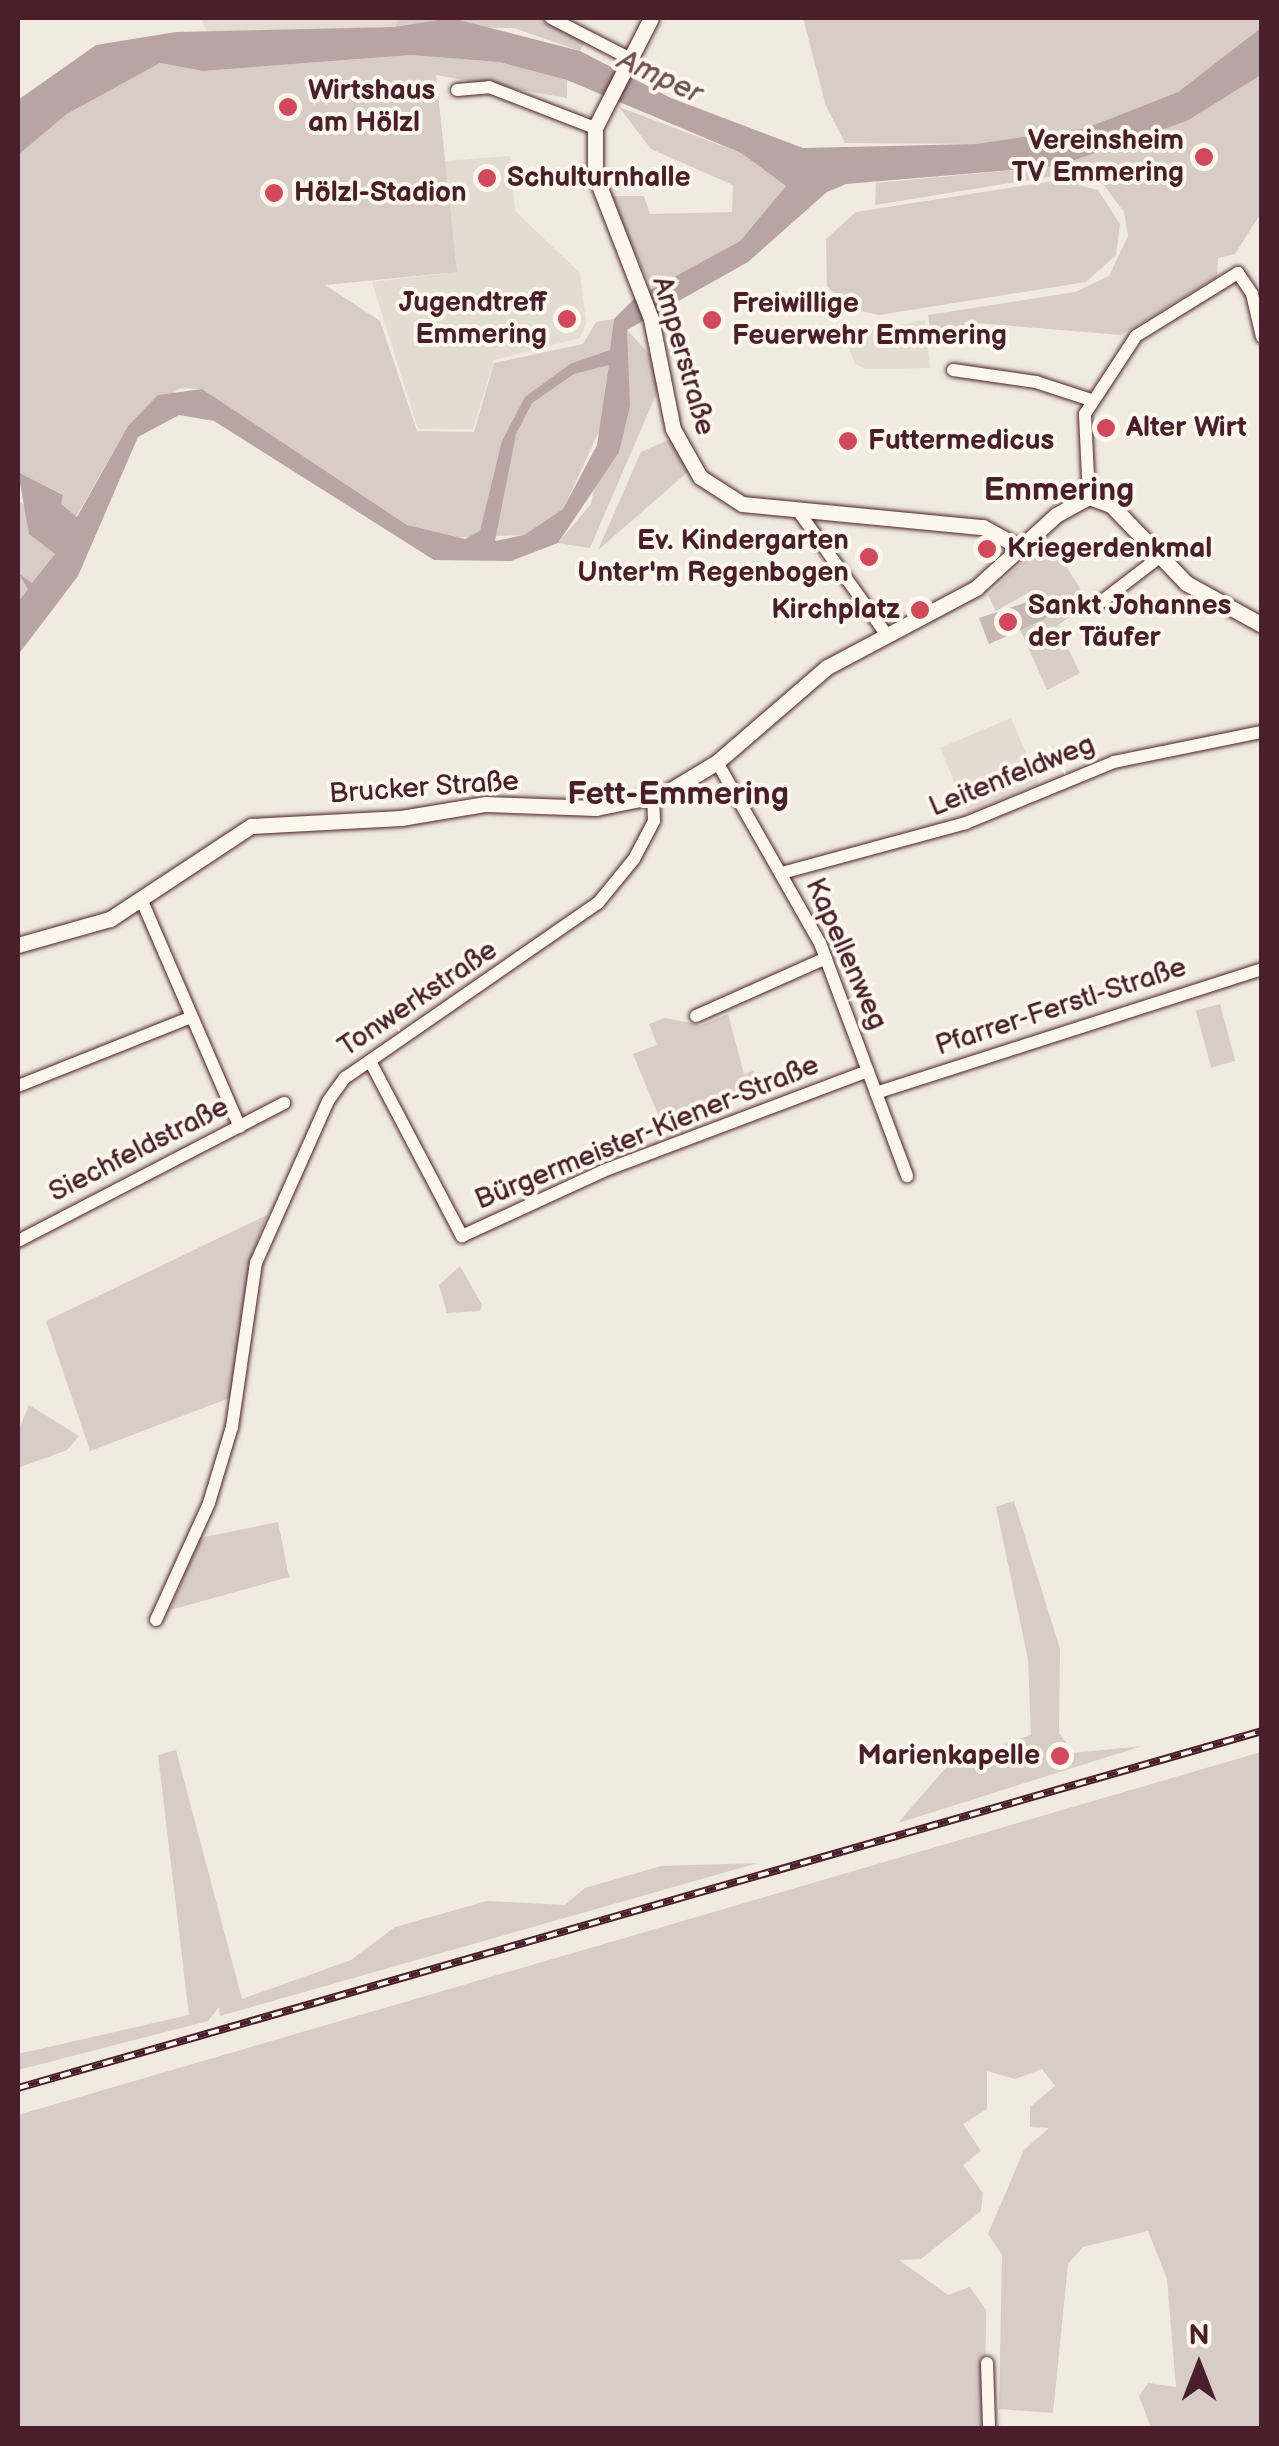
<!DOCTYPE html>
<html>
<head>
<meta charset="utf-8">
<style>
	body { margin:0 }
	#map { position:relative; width:1279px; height:2446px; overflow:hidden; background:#f0eae0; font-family:"Balsamiq Sans",sans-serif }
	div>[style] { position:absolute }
	.built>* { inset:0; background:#e4dbd2; transform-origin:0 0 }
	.green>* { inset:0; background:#d8ccc6; transform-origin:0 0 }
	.water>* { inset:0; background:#b8a4a2 }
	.building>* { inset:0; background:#c8b8b3 }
	.roads { filter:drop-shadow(0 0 2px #4a1f2b) drop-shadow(0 0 2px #4a1f2b) }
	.minor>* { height:12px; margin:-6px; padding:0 6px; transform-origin:6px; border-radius:6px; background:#fbf7ec }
	.tertiary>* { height:15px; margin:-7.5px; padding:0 7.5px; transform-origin:7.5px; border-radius:7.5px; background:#fbf7ec }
	.rail>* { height:8px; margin-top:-4px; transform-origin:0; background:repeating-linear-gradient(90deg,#fbf7ec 0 11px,#4a1f2b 0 22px); box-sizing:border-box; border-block:2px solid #4a1f2b }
	.dots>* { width:28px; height:28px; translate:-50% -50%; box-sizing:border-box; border:5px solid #fbf7ec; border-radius:50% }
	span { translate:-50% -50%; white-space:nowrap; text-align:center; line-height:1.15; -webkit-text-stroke:8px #fbf7ec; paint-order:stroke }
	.poi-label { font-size:28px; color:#4a1f2b; font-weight:700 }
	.left { translate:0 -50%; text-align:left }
	.right { translate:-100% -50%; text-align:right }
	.street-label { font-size:28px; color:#4a1f2b }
	.water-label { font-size:30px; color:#704e55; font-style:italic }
	.quarter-label { font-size:32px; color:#4a1f2b; font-weight:700 }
	.frame { position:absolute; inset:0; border:20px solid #4a1f2b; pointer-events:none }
	.north { position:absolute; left:1149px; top:2316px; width:100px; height:100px; -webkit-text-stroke:8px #fbf7ec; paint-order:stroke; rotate:0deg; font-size:28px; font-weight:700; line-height:40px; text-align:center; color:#4a1f2b }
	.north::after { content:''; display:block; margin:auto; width:35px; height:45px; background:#4a1f2b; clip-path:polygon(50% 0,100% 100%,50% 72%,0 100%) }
</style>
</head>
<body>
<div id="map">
	<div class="built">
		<i style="clip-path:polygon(201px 18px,399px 18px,395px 27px,209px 35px)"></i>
		<i style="clip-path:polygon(510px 156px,515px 211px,580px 273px,586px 323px,580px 338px,494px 360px,473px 429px,418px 429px,372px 282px,457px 272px,445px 161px)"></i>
		<i style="clip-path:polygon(925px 320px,930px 368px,866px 369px,855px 364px,844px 335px)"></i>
		<i style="left:1011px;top:718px;width:71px;height:77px;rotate:67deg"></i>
	</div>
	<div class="green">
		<i style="clip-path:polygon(399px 18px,542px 18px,586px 41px,580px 51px,514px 28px,395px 27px)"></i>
		<i style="clip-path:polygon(803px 18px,1261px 18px,1262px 28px,1178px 92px,1086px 128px,975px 144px,845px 143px,826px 106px)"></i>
		<i style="clip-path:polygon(411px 55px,499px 62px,567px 80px,567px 98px,436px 75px,457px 272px,325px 285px,380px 321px,417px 431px,474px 432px,494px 363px,583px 344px,596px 322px,614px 319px,608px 412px,563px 509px,524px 535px,446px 538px,407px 525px,202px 389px,180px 388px,128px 426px,76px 517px,61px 504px,62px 494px,18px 472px,18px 155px,67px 114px,160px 63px,203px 71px)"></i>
		<i style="clip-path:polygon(1261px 75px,1261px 213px,1235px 254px,1218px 258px,1217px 277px,1121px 335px,965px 322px,960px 338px,932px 345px,928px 315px,1075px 292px,1109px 276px,1128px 236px,1124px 212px,1098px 177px,1079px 172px,875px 205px,876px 183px,1058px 166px,1187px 121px)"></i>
		<i style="clip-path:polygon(619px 107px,741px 153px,786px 186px,740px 241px,653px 289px,607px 196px,644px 196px,650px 214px,732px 212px,733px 185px,651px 149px)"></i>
		<i style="clip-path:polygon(1060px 180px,1098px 190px,1120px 224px,1116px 255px,1086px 282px,879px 315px,848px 308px,827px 286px,826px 239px,856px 212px)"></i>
		<i style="clip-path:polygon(627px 330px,653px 358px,658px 390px,590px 548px,558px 543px,591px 504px)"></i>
		<i style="clip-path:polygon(671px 439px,689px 471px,598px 550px,641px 452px)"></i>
		<i style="clip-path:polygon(18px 500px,67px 539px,18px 602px)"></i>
		<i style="clip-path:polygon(1048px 537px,1089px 603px,1057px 626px,1080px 673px,1047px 690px,1020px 629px,1047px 618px,1047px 602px,1026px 594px,996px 611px,988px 595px)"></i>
		<i style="left:1220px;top:1004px;width:59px;height:25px;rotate:75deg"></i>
		<i style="clip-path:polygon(728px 1014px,744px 1074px,753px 1071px,761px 1090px,664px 1129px,633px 1054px,657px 1045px,649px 1024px,665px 1018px,701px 1025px)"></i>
		<i style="clip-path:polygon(267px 1215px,249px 1263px,232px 1397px,90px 1451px,46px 1321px)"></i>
		<i style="clip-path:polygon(460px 1266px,482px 1305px,480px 1311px,447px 1313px,439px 1285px)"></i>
		<i style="clip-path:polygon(29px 1405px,79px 1436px,67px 1450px,18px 1468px,18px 1432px)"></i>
		<i style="clip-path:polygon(1014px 1501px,1060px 1649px,1059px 1733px,1073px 1753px,1142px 1746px,898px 1823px,949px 1764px,1031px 1735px,1028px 1659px,996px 1507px)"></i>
		<i style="clip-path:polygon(278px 1522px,289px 1577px,170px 1610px,200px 1538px)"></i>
		<i style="clip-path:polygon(176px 1750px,242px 1999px,351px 1960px,395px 1927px,487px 1901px,565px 1905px,585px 1888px,661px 1866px,758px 1863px,220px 2016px,219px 2007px,208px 2021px,18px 2070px,18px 2054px,189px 2015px,158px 1755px)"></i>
		<i style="clip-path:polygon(1261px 1752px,1261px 2428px,1151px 2428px,1139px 2396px,1148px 2383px,1176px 2387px,1167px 2279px,1148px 2231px,1083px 2247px,1068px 2264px,1053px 2413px,999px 2409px,1002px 2255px,988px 2234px,1024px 2150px,1049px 2128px,1030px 2127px,1030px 2107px,1055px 2086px,1042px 2069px,1015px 2079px,987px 2071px,987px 2109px,963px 2124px,981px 2151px,963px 2165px,983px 2193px,981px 2211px,921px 2259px,899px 2260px,948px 2295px,970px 2287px,986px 2310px,985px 2428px,18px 2428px,18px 2115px)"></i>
	</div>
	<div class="water">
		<i style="clip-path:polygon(evenodd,451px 18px,580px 51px,671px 98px,803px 148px,975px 144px,1086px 128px,1178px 92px,1261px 28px,1261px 75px,1187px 121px,1058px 166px,846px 184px,827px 192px,748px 262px,627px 330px,630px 406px,619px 452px,558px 543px,511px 561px,434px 560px,214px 421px,179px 415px,138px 437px,78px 576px,18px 655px,18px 602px,28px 589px,18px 573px,32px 583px,55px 554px,29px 534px,18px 472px,63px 495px,61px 504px,77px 517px,128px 426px,158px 395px,202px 389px,407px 525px,465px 539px,480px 531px,502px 441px,525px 397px,570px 364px,610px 350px,614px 319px,634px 299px,740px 241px,786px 186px,741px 153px,567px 80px,499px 62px,411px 55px,203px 71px,160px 63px,67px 114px,18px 155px,18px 100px,96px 45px,176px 32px,395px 27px,451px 18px,609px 365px,597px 445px,563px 509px,524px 535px,495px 541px,516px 434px,532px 403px,574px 374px,609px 365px)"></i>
	</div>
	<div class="building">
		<i style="clip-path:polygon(1039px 598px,1047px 602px,1047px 618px,989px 644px,979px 618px)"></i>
	</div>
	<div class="roads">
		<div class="minor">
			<i style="left:551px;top:18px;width:85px;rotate:27.2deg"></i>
			<i style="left:457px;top:90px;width:32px;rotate:-5deg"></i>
			<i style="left:489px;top:87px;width:114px;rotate:21.1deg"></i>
			<i style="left:953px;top:370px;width:84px;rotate:8.2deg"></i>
			<i style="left:1036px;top:382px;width:58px;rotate:18.1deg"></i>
			<i style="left:1089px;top:497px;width:83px;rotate:-92.8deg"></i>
			<i style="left:1085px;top:414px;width:93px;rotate:-56.8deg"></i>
			<i style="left:1136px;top:336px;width:120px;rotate:-31.7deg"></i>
			<i style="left:1238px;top:273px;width:25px;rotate:56deg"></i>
			<i style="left:1252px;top:294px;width:44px;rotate:76.9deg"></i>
			<i style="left:799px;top:512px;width:150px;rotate:54.5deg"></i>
			<i style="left:1097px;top:605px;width:76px;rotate:-37.5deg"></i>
			<i style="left:717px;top:762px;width:208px;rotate:60.4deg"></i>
			<i style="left:820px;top:943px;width:249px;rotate:69.5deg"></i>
			<i style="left:782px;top:873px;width:191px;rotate:-15.2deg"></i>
			<i style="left:966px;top:823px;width:160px;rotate:-22.4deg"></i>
			<i style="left:1114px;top:762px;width:151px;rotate:-11.5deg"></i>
			<i style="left:142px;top:901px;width:246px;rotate:66.6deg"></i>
			<i style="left:696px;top:1016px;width:142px;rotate:-24deg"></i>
			<i style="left:370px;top:1061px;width:198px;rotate:62.3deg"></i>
			<i style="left:462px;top:1236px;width:155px;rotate:-24.7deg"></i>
			<i style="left:603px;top:1171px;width:283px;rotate:-20.7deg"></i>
			<i style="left:18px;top:1086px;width:186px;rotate:-21.7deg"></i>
			<i style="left:876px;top:1093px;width:405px;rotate:-17.8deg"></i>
			<i style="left:18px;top:1241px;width:300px;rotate:-27.4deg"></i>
			<i style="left:156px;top:1620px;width:128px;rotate:-65.6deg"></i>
			<i style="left:209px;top:1503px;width:79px;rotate:-73.2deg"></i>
			<i style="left:232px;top:1427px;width:166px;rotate:-81.7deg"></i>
			<i style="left:256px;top:1263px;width:177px;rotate:-66deg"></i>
			<i style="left:328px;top:1101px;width:29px;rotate:-54deg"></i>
			<i style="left:345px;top:1078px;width:308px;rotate:-34.7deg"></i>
			<i style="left:598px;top:903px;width:57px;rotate:-50.7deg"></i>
			<i style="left:634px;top:859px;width:43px;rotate:-62.2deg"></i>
			<i style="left:654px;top:821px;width:23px;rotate:-92deg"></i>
			<i style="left:987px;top:2363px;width:65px;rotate:88.2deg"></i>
		</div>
		<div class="tertiary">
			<i style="left:651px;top:18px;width:123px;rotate:117deg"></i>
			<i style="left:595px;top:128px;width:47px;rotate:90deg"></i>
			<i style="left:595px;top:175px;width:155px;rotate:68.7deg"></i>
			<i style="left:651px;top:319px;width:112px;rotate:78.7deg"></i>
			<i style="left:673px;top:429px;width:55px;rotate:60.6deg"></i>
			<i style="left:700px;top:477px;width:50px;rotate:32.7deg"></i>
			<i style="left:742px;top:504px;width:242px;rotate:5.5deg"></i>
			<i style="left:983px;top:527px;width:43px;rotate:28.9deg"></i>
			<i style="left:18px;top:945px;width:96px;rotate:-15.8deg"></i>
			<i style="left:110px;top:919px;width:169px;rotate:-33.4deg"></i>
			<i style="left:251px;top:826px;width:150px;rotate:-3.1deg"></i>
			<i style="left:401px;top:818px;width:86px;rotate:-9.4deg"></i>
			<i style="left:486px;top:804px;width:110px;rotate:2.1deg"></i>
			<i style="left:596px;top:808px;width:69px;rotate:-11.6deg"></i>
			<i style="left:664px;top:794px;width:62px;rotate:-31.1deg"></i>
			<i style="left:717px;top:762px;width:145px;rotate:-40.8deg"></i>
			<i style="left:827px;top:667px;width:169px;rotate:-27.9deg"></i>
			<i style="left:976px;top:588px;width:108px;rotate:-42.4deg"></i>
			<i style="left:1056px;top:515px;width:38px;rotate:-29deg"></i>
			<i style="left:1089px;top:497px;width:23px;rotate:20deg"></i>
			<i style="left:1111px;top:505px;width:108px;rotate:46.1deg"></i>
			<i style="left:1186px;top:583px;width:87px;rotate:28.9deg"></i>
		</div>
	</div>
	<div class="rail">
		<i style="left:18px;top:2088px;width:1294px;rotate:-16.01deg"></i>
	</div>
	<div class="dots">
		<i style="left:288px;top:107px;background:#d1495b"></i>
		<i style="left:1204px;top:157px;background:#d1495b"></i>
		<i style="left:487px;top:178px;background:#d1495b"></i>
		<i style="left:274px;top:193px;background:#d1495b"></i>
		<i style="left:567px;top:319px;background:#d1495b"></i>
		<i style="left:712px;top:320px;background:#d1495b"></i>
		<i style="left:1106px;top:428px;background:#d1495b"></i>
		<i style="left:848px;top:441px;background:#d1495b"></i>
		<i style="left:987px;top:549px;background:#d1495b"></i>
		<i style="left:869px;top:557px;background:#d1495b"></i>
		<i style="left:920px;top:610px;background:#d1495b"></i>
		<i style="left:1008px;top:622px;background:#d1495b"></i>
		<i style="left:1060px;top:1756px;background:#d1495b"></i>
	</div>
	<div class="poi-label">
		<span class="left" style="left:308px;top:107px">Wirtshaus<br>am Hölzl</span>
		<span class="right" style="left:1184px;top:157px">Vereinsheim<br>TV Emmering</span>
		<span class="left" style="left:507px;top:178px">Schulturnhalle</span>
		<span class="left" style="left:294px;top:193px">Hölzl-Stadion</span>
		<span class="right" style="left:547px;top:319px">Jugendtreff<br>Emmering</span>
		<span class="left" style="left:732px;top:320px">Freiwillige<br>Feuerwehr Emmering</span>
		<span class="left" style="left:1126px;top:428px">Alter Wirt</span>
		<span class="left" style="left:868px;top:441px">Futtermedicus</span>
		<span class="right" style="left:849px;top:557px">Ev. Kindergarten<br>Unter'm Regenbogen</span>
		<span class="left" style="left:1007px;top:549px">Kriegerdenkmal</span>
		<span class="left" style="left:1028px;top:622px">Sankt Johannes<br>der Täufer</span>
		<span class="right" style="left:900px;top:610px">Kirchplatz</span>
		<span class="right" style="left:1040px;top:1756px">Marienkapelle</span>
	</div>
	<div class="street-label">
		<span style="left:683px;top:356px;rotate:74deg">Amperstraße</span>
		<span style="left:1012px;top:776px;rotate:-22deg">Leitenfeldweg</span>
		<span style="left:424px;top:788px;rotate:-4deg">Brucker Straße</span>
		<span style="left:846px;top:954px;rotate:66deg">Kapellenweg</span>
		<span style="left:418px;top:999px;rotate:-34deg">Tonwerkstraße</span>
		<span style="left:1061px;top:1007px;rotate:-18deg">Pfarrer-Ferstl-Straße</span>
		<span style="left:647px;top:1133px;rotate:-22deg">Bürgermeister-Kiener-Straße</span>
		<span style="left:139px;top:1150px;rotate:-27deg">Siechfeldstraße</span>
	</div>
	<div class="water-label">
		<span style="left:660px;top:77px;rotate:25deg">Amper</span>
	</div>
	<div class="quarter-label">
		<span style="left:1059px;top:491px">Emmering</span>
		<span style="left:678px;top:795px">Fett-Emmering</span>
	</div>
	<div class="frame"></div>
	<div class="north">N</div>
</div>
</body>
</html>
